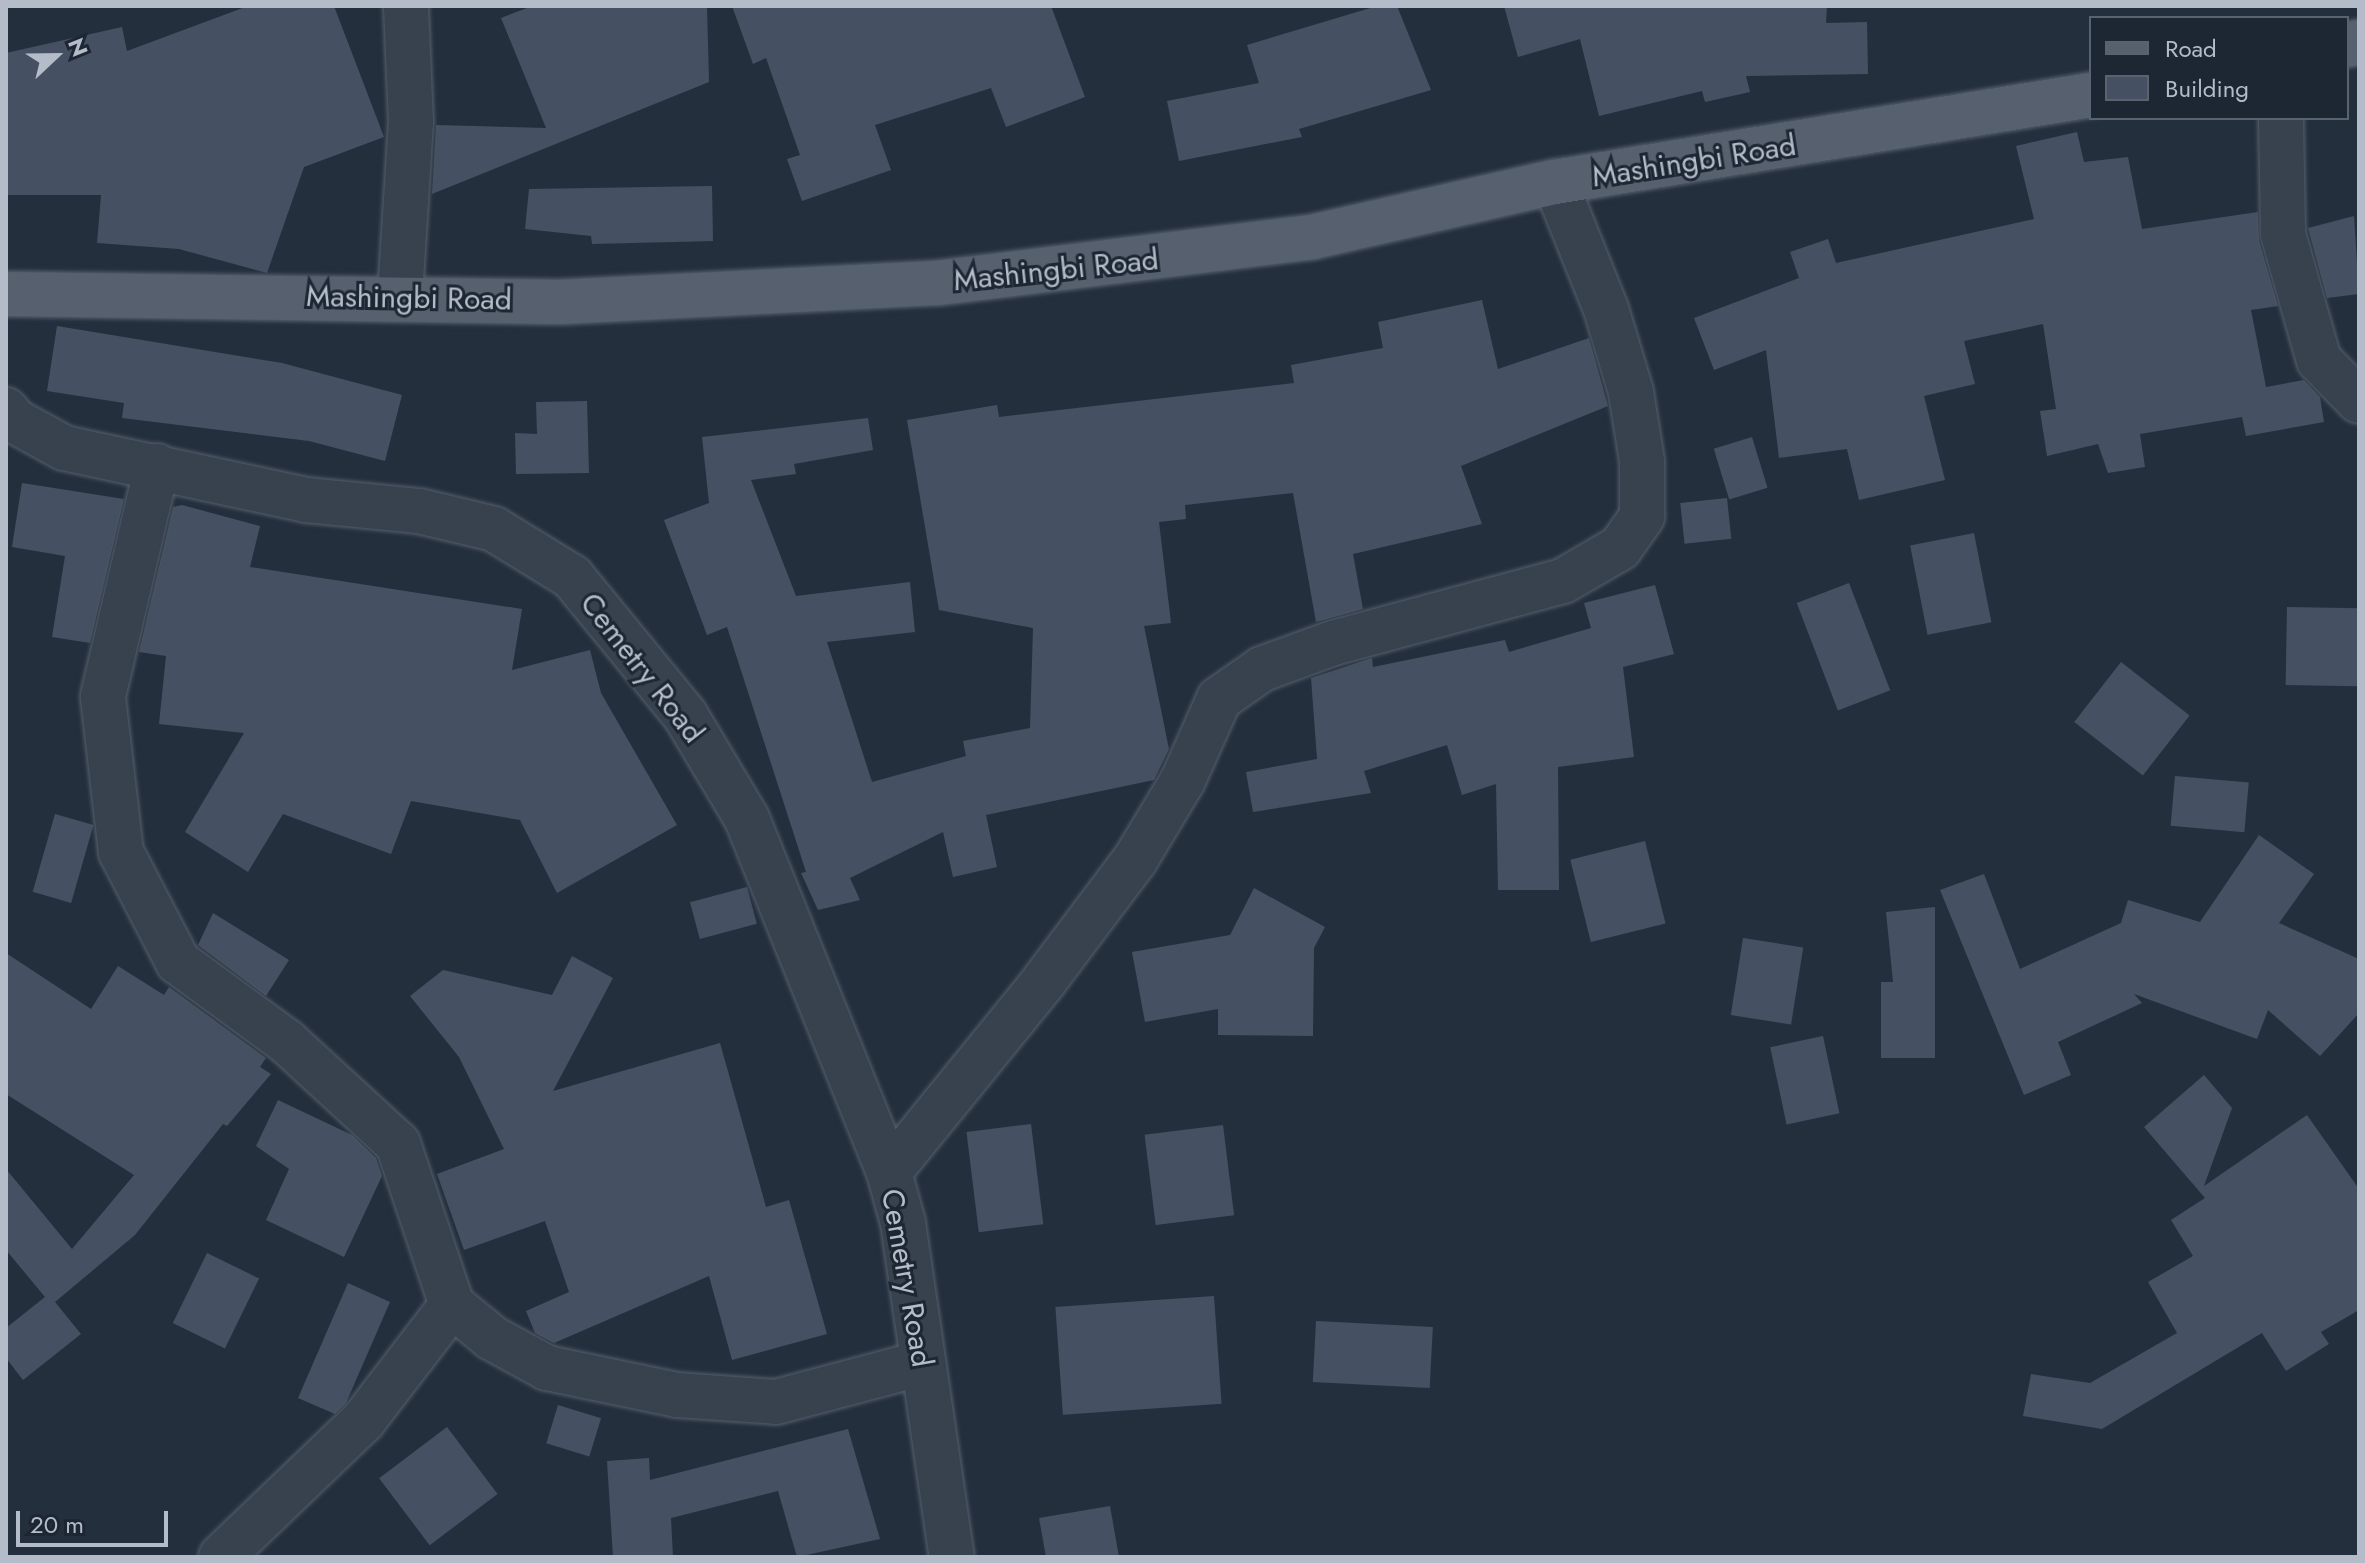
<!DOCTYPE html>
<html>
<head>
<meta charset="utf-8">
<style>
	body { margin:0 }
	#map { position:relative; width:2365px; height:1563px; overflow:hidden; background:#242f3e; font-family:Jost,sans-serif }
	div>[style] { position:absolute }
	.building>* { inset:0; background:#455162; transform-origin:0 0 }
	.roads { filter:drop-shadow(0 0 2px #565f6c) drop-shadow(0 0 2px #565f6c) }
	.minor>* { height:44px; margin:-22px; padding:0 22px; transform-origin:22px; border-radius:22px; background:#38414e }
	.major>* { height:44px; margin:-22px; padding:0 22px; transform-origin:22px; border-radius:22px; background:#56606e }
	span { translate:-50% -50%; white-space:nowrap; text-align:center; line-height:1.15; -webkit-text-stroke:6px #1d2633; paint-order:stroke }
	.street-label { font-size:30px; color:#b4bcc9 }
	.frame { position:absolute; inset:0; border:8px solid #b4bcc9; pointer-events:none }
	.legend { position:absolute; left:2089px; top:16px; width:260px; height:104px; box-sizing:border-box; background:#1d2633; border:2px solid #59626f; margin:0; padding:10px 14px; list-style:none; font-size:24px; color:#b4bcc9 }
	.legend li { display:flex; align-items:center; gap:16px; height:40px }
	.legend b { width:40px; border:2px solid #59626f }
	.north { position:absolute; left:16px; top:16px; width:80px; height:80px; -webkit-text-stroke:6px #1d2633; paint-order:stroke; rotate:68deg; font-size:22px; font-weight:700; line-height:32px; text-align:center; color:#b4bcc9 }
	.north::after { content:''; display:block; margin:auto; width:28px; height:36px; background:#b4bcc9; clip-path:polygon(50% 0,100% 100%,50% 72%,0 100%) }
	.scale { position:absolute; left:16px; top:1511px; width:152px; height:36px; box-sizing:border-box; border:4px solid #b4bcc9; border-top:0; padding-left:10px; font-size:24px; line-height:28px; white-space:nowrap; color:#b4bcc9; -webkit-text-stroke:6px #1d2633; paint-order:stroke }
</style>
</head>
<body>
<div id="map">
	<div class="building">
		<i style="clip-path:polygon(248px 6px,334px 6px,384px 137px,304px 167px,267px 273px,179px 249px,97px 243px,101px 195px,6px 195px,6px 53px,122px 27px,127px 51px)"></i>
		<i style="clip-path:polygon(532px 6px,707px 6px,709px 82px,432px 194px,436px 125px,546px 128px,501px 18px)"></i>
		<i style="clip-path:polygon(732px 6px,1051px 6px,1085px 97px,1006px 127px,991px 88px,875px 125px,891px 170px,802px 201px,787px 159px,800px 155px,766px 58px,753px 64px)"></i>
		<i style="clip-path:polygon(1377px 6px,1397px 6px,1431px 90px,1299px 129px,1302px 137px,1179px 161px,1167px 101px,1259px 83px,1247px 45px)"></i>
		<i style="clip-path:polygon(1504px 6px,1827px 6px,1826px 23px,1867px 22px,1868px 74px,1746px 76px,1750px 92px,1705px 102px,1702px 91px,1599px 116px,1580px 39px,1518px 57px)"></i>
		<i style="clip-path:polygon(2077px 132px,2084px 162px,2128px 157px,2142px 229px,2258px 212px,2259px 241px,2278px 306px,2251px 310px,2266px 387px,2304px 380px,2320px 397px,2324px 422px,2246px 436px,2242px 417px,2140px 434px,2145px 467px,2108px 473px,2098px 444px,2047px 456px,2040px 411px,2056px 409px,2043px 324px,1964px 341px,1975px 384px,1924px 396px,1945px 480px,1859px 500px,1847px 449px,1779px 458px,1766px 350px,1714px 370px,1694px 318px,1799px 278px,1790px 252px,1828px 239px,1836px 263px,2034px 219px,2016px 146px)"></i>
		<i style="clip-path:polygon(712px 186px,713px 241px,592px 244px,591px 236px,525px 229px,529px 189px)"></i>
		<i style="clip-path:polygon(2354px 216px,2359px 294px,2327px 298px,2308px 228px)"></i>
		<i style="clip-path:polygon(1482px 300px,1498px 369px,1589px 338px,1608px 406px,1461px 466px,1482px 524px,1353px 554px,1363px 609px,1316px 622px,1293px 493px,1185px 505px,1186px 519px,1159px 522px,1171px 623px,1144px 626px,1169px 749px,1154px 780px,986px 815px,997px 867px,953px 877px,943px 832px,850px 878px,860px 900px,818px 910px,801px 873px,806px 872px,727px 627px,707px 635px,664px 520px,709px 503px,702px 437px,868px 418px,873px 450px,794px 464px,796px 474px,751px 480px,796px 596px,910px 582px,915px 632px,827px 642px,872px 782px,966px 756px,963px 741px,1030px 728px,1033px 628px,939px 610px,907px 420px,997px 405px,999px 417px,1294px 383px,1291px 365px,1383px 348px,1378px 322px)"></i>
		<i style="clip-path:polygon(57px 326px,282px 363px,402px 395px,385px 461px,309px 441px,122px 418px,124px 403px,47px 391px)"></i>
		<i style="clip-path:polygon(587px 401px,589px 473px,516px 474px,515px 433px,537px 434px,536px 402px)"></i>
		<i style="left:1752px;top:437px;width:53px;height:40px;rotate:73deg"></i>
		<i style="clip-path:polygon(22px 483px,124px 499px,90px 643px,52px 637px,65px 556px,12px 547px)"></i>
		<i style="left:1727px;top:498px;width:41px;height:47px;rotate:84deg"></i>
		<i style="clip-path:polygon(182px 505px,260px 526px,250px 567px,522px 609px,512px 670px,590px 650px,601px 693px,677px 825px,557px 893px,520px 820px,411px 801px,391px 854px,283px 814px,248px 872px,185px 832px,244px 733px,159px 724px,166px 656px,139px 652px,173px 507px)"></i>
		<i style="left:1974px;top:533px;width:91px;height:65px;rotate:79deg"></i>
		<i style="left:1849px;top:583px;width:115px;height:56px;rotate:69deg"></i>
		<i style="clip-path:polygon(1655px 585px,1674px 654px,1623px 667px,1634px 757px,1558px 767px,1559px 890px,1498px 890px,1496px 784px,1462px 795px,1447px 745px,1364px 771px,1371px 793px,1253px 812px,1246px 772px,1317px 759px,1311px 678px,1372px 658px,1373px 667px,1505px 640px,1509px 652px,1591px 628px,1584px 603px)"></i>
		<i style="left:2287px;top:607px;width:72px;height:78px;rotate:1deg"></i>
		<i style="left:2121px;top:662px;width:87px;height:76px;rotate:38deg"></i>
		<i style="left:2175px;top:776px;width:74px;height:50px;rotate:5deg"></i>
		<i style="left:55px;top:814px;width:40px;height:81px;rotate:16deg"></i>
		<i style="clip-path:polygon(2259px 835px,2314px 874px,2279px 923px,2359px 959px,2359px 1013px,2320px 1056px,2268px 1010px,2257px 1039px,2134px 994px,2142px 1003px,2058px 1042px,2071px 1075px,2024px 1095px,1940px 890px,1984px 874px,2020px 969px,2121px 923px,2128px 900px,2200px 922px)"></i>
		<i style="left:1645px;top:841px;width:85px;height:77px;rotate:76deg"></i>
		<i style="left:747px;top:887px;width:38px;height:59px;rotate:75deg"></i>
		<i style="clip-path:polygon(1254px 888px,1325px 927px,1314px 948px,1313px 1036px,1218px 1035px,1218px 1009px,1145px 1022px,1132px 952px,1230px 935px)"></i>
		<i style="clip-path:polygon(1935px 907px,1935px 1058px,1881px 1058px,1881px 982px,1893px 982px,1886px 912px)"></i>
		<i style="clip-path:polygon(213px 913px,289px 960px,266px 996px,198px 945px)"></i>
		<i style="left:1743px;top:938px;width:61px;height:78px;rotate:9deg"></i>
		<i style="clip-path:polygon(6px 953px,91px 1009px,118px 966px,164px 995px,169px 987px,266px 1058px,260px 1067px,271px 1074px,227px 1126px,223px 1124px,135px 1235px,55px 1302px,81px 1334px,23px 1380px,6px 1358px,6px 1328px,45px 1297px,6px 1250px,6px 1169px,72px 1249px,134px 1175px,6px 1094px)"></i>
		<i style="clip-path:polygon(572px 956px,613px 978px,553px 1091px,720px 1043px,766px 1207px,789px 1200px,827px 1334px,732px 1360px,709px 1276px,554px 1343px,535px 1333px,526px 1311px,569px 1292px,545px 1221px,464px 1250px,437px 1174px,504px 1149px,459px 1057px,410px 996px,443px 970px,552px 995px)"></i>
		<i style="left:1823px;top:1036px;width:79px;height:54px;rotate:78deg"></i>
		<i style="clip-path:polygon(2204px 1075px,2232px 1108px,2204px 1186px,2307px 1115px,2359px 1189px,2359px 1310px,2321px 1332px,2329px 1344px,2286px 1371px,2262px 1333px,2102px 1429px,2023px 1416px,2031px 1374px,2090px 1383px,2177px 1333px,2148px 1282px,2193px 1256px,2171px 1220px,2205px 1198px,2144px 1127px)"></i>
		<i style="clip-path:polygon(278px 1100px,352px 1135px,376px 1158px,382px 1176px,344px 1257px,266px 1220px,289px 1169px,256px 1146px)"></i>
		<i style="left:1031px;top:1124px;width:101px;height:65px;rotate:83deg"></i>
		<i style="left:1223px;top:1125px;width:91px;height:79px;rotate:83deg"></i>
		<i style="left:207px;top:1253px;width:58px;height:78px;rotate:26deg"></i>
		<i style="clip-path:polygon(348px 1283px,390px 1302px,346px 1403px,335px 1414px,298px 1398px)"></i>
		<i style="left:1214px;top:1296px;width:108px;height:159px;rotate:86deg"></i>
		<i style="left:1316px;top:1321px;width:117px;height:61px;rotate:3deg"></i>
		<i style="left:558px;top:1405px;width:45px;height:40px;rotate:17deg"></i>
		<i style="left:447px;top:1427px;width:84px;height:85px;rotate:53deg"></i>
		<i style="clip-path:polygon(848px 1429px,880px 1539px,797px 1557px,778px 1491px,671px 1518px,673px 1557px,613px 1557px,607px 1461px,649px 1458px,650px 1480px)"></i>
		<i style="clip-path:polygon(1110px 1506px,1119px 1557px,1046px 1557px,1039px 1518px)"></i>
	</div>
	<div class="roads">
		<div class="minor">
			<i style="left:2281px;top:118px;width:116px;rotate:89deg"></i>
			<i style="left:2283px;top:234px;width:131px;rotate:74.1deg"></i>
			<i style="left:2319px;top:360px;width:57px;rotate:45.7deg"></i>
			<i style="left:400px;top:296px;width:174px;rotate:-86.4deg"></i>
			<i style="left:411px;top:122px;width:116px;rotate:-92.5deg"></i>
			<i style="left:6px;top:410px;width:14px;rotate:51deg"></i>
			<i style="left:15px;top:421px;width:56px;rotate:28.9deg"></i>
			<i style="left:64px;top:448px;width:248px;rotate:12.1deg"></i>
			<i style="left:306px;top:500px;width:114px;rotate:5.6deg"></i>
			<i style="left:419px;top:511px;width:77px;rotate:13.5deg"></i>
			<i style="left:494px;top:529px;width:92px;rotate:31.6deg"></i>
			<i style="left:572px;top:577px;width:178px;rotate:50.7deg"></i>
			<i style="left:685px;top:715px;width:121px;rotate:59.2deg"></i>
			<i style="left:747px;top:819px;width:380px;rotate:68.1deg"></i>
			<i style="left:889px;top:1172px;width:53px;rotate:74.6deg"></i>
			<i style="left:903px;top:1223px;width:338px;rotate:81.7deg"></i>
			<i style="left:157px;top:466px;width:237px;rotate:103.2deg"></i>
			<i style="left:103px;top:697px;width:156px;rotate:83.4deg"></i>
			<i style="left:121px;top:852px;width:124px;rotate:62.6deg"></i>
			<i style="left:178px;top:962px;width:134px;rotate:36.2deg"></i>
			<i style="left:286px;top:1041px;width:152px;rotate:42.6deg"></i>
			<i style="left:398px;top:1144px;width:170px;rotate:71.5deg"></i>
			<i style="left:452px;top:1305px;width:52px;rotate:39.5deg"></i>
			<i style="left:492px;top:1338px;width:63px;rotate:28.6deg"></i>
			<i style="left:547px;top:1368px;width:133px;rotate:11.7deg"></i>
			<i style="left:677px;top:1395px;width:99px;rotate:4deg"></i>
			<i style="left:776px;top:1402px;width:152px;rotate:-14.9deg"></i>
			<i style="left:889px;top:1172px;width:246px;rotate:-50.9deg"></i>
			<i style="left:1044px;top:981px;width:151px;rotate:-53.1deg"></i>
			<i style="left:1135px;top:860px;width:93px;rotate:-59deg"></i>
			<i style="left:1183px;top:780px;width:89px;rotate:-66deg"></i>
			<i style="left:1219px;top:699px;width:52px;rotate:-34.9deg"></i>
			<i style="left:1262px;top:669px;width:76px;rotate:-20.1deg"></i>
			<i style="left:1333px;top:643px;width:238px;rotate:-15.1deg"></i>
			<i style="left:1563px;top:581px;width:66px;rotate:-30.1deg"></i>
			<i style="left:1620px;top:548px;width:39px;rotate:-55deg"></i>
			<i style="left:1642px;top:516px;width:55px;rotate:-90deg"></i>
			<i style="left:1642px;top:461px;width:70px;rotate:-99.1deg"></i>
			<i style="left:1631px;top:392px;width:87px;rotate:-106.8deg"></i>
			<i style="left:1606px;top:309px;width:137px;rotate:-111.9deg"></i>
			<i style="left:221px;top:1557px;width:197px;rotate:-43.8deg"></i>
			<i style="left:363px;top:1421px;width:146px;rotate:-52.5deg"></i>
		</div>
		<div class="major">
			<i style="left:2347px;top:45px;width:12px;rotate:-14deg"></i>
			<i style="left:6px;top:294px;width:554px;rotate:0.83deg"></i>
			<i style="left:560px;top:302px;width:378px;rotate:-2.9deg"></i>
			<i style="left:938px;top:283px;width:377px;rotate:-7deg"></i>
			<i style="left:1312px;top:237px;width:249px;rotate:-12.8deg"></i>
			<i style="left:1555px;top:182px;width:543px;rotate:-9.22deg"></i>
		</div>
	</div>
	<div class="street-label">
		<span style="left:1694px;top:161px;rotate:-9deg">Mashingbi Road</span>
		<span style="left:1056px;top:270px;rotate:-6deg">Mashingbi Road</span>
		<span style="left:409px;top:298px;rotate:1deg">Mashingbi Road</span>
		<span style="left:642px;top:668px;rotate:52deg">Cemetry Road</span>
		<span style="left:907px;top:1278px;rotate:80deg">Cemetry Road</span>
	</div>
	<div class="frame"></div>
	<ul class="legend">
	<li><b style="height:10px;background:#56606e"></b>Road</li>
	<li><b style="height:22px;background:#455162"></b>Building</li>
	</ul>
	<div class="north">N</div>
	<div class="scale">20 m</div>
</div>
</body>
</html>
